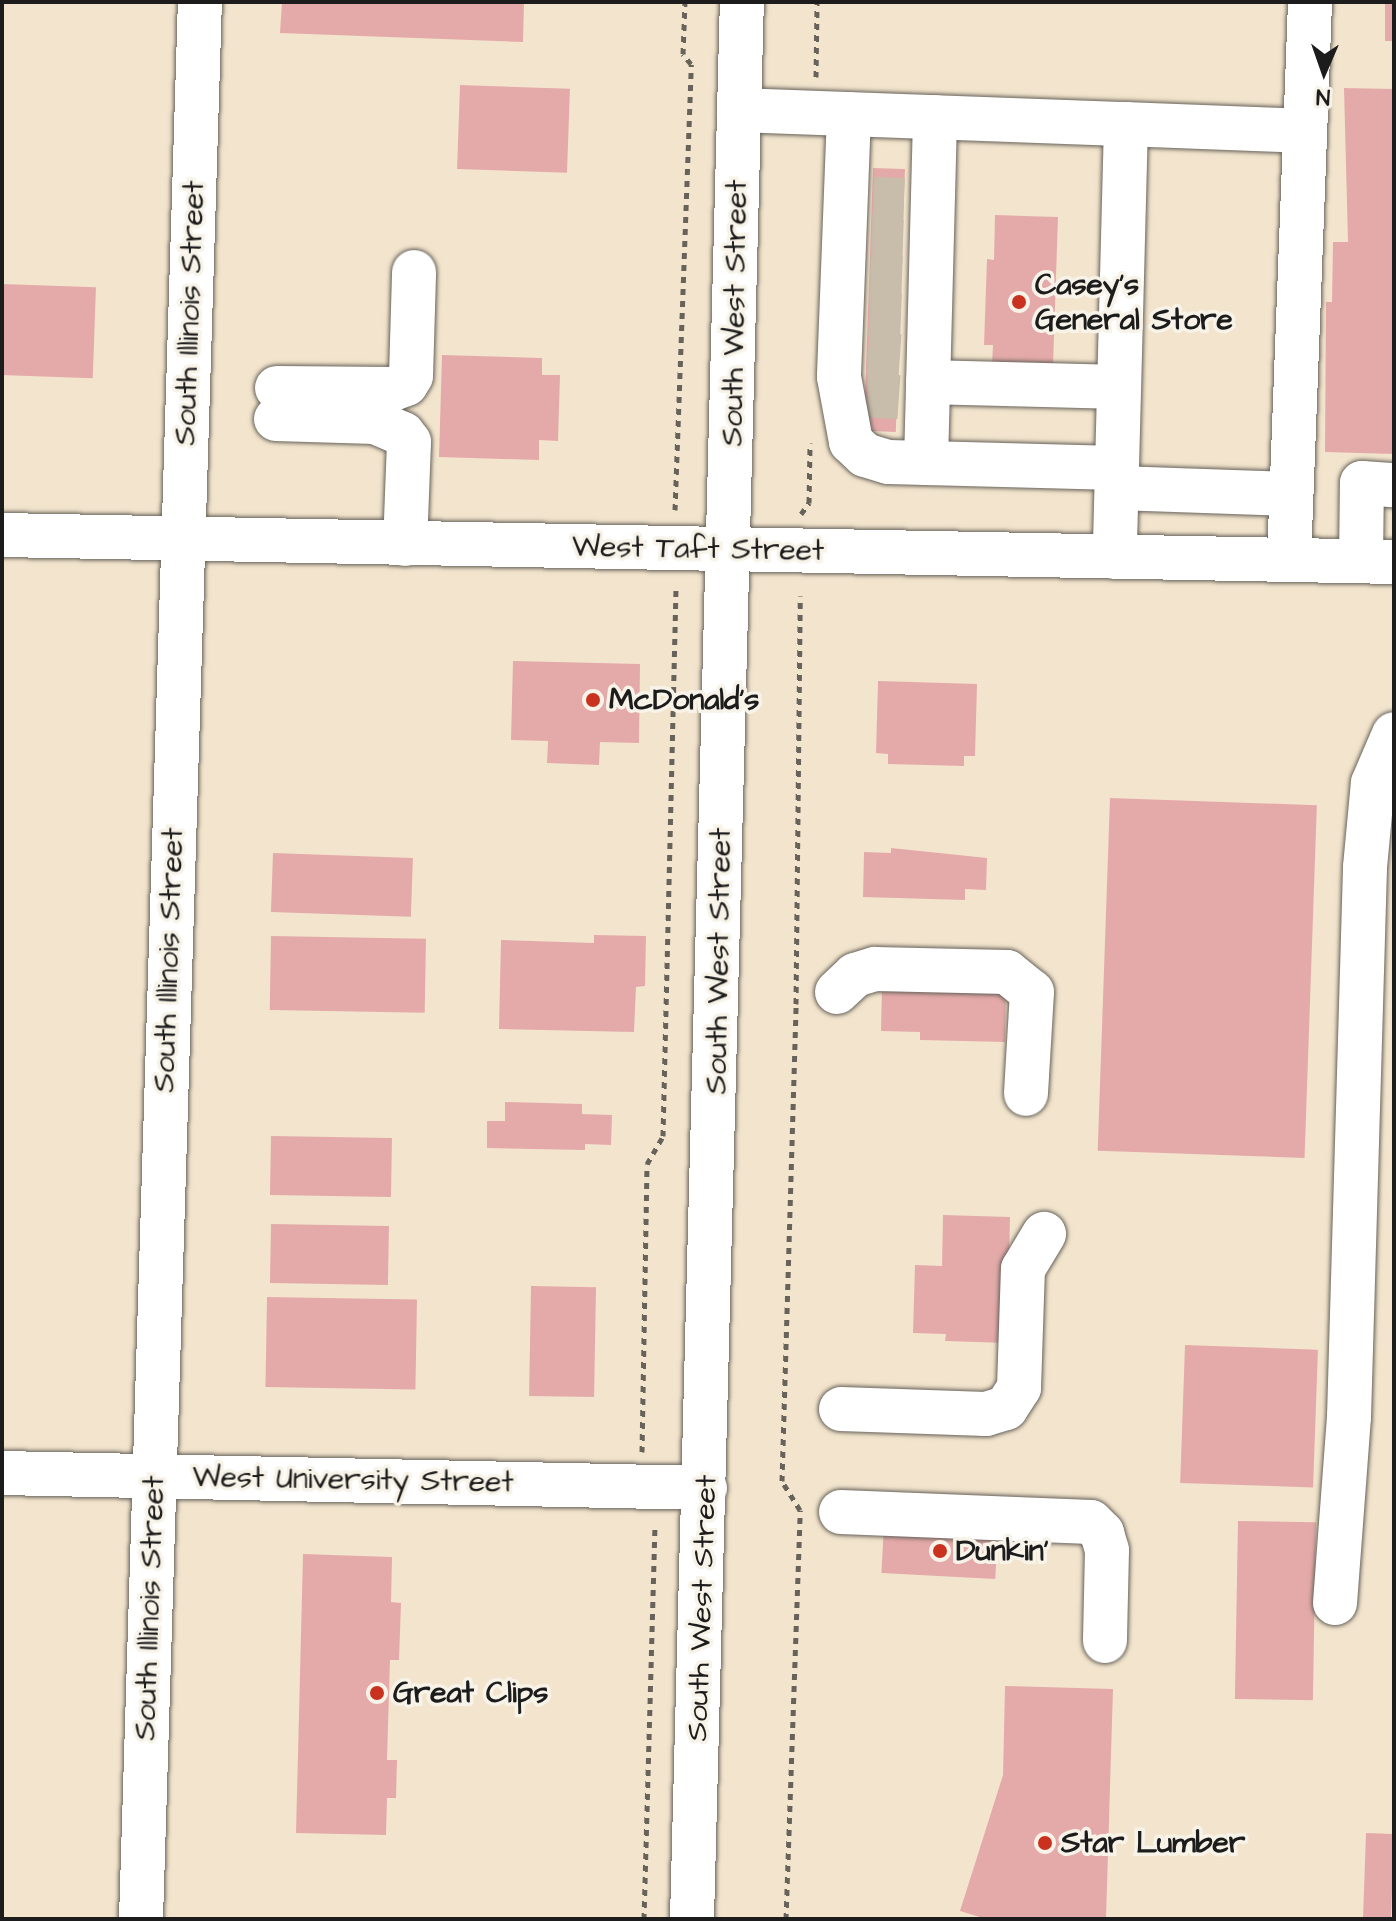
<!DOCTYPE html>
<html>
<head>
<meta charset="utf-8">
<style>
	body { margin:0 }
	#map { position:relative; width:1396px; height:1921px; overflow:hidden; background:#f3e5cd; font-family:"Architects Daughter",sans-serif }
	div>[style] { position:absolute }
	.building>* { inset:0; background:#e4aaa9; transform-origin:0 0 }
	.minor-tunnel>* { height:44px; margin-top:-22px; transform-origin:0; background:repeating-linear-gradient(90deg,#c8bdaa 0 44px,transparent 0 66px) }
	.path>* { height:5px; margin-top:-2.5px; transform-origin:0; background:repeating-linear-gradient(90deg,#67625a 0 6px,transparent 0 12px) }
	.roads { filter:drop-shadow(0 0 2px #67625a) drop-shadow(0 0 2px #67625a) }
	.minor>* { height:44px; margin:-22px; padding:0 22px; transform-origin:22px; border-radius:22px; background:#fff }
	.major>* { height:44px; margin:-22px; padding:0 22px; transform-origin:22px; border-radius:22px; background:#fff }
	.dots>* { width:22px; height:22px; translate:-50% -50%; box-sizing:border-box; border:4px solid #f7f3e8; border-radius:50% }
	span { translate:-50% -50%; white-space:nowrap; text-align:center; line-height:1.15; -webkit-text-stroke:7px #f7f3e8; paint-order:stroke }
	.poi-label { font-size:30px; color:#1c1c1c; font-weight:700 }
	.left { translate:0 -50%; text-align:left }
	.street-label { font-size:30px; color:#1c1c1c }
	.frame { position:absolute; inset:0; border:4px solid #1c1c1c; pointer-events:none }
	.north { position:absolute; left:1284px; top:32px; width:80px; height:80px; -webkit-text-stroke:6px #f7f3e8; paint-order:stroke; rotate:182deg; font-size:22px; font-weight:700; line-height:32px; text-align:center; color:#1c1c1c }
	.north::after { content:''; display:block; margin:auto; width:28px; height:36px; background:#1c1c1c; clip-path:polygon(50% 0,100% 100%,50% 72%,0 100%) }
</style>
</head>
<body>
<div id="map">
	<div class="building">
		<i style="clip-path:polygon(282px 2px,524px 2px,523px 42px,280px 33px)"></i>
		<i style="left:1385px;top:2px;width:9px;height:39px"></i>
		<i style="left:460px;top:85px;width:110px;height:84px;rotate:2deg"></i>
		<i style="clip-path:polygon(1344px 88px,1394px 89px,1394px 454px,1325px 452px,1326px 302px,1332px 302px,1333px 242px,1348px 242px)"></i>
		<i style="left:873px;top:168px;width:32px;height:263px;rotate:2deg"></i>
		<i style="clip-path:polygon(995px 215px,1058px 217px,1053px 366px,992px 364px,993px 345px,984px 345px,987px 259px,994px 260px)"></i>
		<i style="left:2px;top:284px;width:94px;height:91px;rotate:2deg"></i>
		<i style="clip-path:polygon(442px 355px,542px 358px,542px 375px,560px 375px,558px 441px,539px 440px,539px 460px,439px 457px)"></i>
		<i style="clip-path:polygon(513px 661px,640px 664px,639px 743px,600px 742px,599px 765px,547px 763px,548px 741px,511px 740px)"></i>
		<i style="clip-path:polygon(878px 681px,977px 684px,975px 756px,964px 756px,964px 766px,888px 764px,888px 754px,876px 753px)"></i>
		<i style="left:1110px;top:798px;width:207px;height:353px;rotate:2deg"></i>
		<i style="clip-path:polygon(891px 848px,987px 858px,986px 890px,965px 889px,965px 900px,863px 897px,864px 852px,891px 853px)"></i>
		<i style="left:273px;top:853px;width:140px;height:59px;rotate:2deg"></i>
		<i style="clip-path:polygon(594px 935px,646px 936px,645px 986px,636px 987px,634px 1032px,499px 1029px,501px 940px,594px 943px)"></i>
		<i style="left:271px;top:936px;width:155px;height:74px;rotate:1deg"></i>
		<i style="clip-path:polygon(882px 986px,1006px 990px,1005px 1042px,920px 1040px,920px 1032px,881px 1031px)"></i>
		<i style="clip-path:polygon(505px 1102px,582px 1104px,582px 1114px,612px 1115px,611px 1145px,585px 1144px,585px 1150px,487px 1148px,487px 1121px,505px 1121px)"></i>
		<i style="left:271px;top:1136px;width:121px;height:59px;rotate:1deg"></i>
		<i style="clip-path:polygon(943px 1215px,1010px 1217px,1007px 1343px,945px 1341px,946px 1334px,913px 1333px,915px 1265px,942px 1266px)"></i>
		<i style="left:271px;top:1224px;width:118px;height:59px;rotate:1deg"></i>
		<i style="left:531px;top:1286px;width:65px;height:110px;rotate:1deg"></i>
		<i style="left:267px;top:1297px;width:150px;height:90px;rotate:1deg"></i>
		<i style="left:1185px;top:1345px;width:133px;height:138px;rotate:2deg"></i>
		<i style="left:1238px;top:1521px;width:78px;height:178px;rotate:1deg"></i>
		<i style="left:884px;top:1524px;width:114px;height:49px;rotate:3deg"></i>
		<i style="clip-path:polygon(303px 1554px,392px 1557px,391px 1602px,401px 1603px,399px 1660px,390px 1660px,387px 1760px,397px 1760px,396px 1798px,387px 1798px,386px 1835px,296px 1833px)"></i>
		<i style="clip-path:polygon(1005px 1686px,1113px 1689px,1106px 1919px,986px 1919px,960px 1911px,1003px 1775px)"></i>
		<i style="left:1366px;top:1833px;width:28px;height:86px;rotate:2deg"></i>
	</div>
	<div class="minor-tunnel">
		<i style="left:873px;top:199px;width:31px;rotate:2deg"></i>
		<i style="left:871px;top:241px;width:32px;rotate:2deg"></i>
		<i style="left:870px;top:277px;width:32px;rotate:2deg"></i>
		<i style="left:869px;top:314px;width:32px;rotate:2deg"></i>
		<i style="left:868px;top:354px;width:32px;rotate:4deg"></i>
		<i style="left:867px;top:395px;width:32px;rotate:4deg"></i>
	</div>
	<div class="path">
		<i style="left:816px;top:77px;width:75px;rotate:-89.2deg"></i>
		<i style="left:675px;top:510px;width:446px;rotate:-87.9deg"></i>
		<i style="left:691px;top:64px;width:13px;rotate:-129deg"></i>
		<i style="left:683px;top:54px;width:52px;rotate:-87.8deg"></i>
		<i style="left:801px;top:514px;width:14px;rotate:-54deg"></i>
		<i style="left:809px;top:503px;width:60px;rotate:-89deg"></i>
		<i style="left:642px;top:1452px;width:288px;rotate:-89deg"></i>
		<i style="left:647px;top:1164px;width:32px;rotate:-60deg"></i>
		<i style="left:663px;top:1136px;width:549px;rotate:-88.64deg"></i>
		<i style="left:644px;top:1919px;width:395px;rotate:-88.4deg"></i>
		<i style="left:786px;top:1919px;width:409px;rotate:-88deg"></i>
		<i style="left:800px;top:1510px;width:34px;rotate:-122deg"></i>
		<i style="left:782px;top:1481px;width:477px;rotate:-88.3deg"></i>
		<i style="left:796px;top:1004px;width:408px;rotate:-89.4deg"></i>
	</div>
	<div class="roads">
		<div class="minor">
			<i style="left:739px;top:110px;width:387px;rotate:2.1deg"></i>
			<i style="left:1126px;top:124px;width:433px;rotate:91.5deg"></i>
			<i style="left:849px;top:114px;width:263px;rotate:92.2deg"></i>
			<i style="left:839px;top:377px;width:66px;rotate:79.5deg"></i>
			<i style="left:851px;top:442px;width:19px;rotate:43deg"></i>
			<i style="left:865px;top:455px;width:24px;rotate:17deg"></i>
			<i style="left:888px;top:462px;width:229px;rotate:1.5deg"></i>
			<i style="left:1126px;top:124px;width:179px;rotate:2.2deg"></i>
			<i style="left:928px;top:382px;width:191px;rotate:1.5deg"></i>
			<i style="left:277px;top:388px;width:116px;rotate:0.5deg"></i>
			<i style="left:393px;top:389px;width:14px;rotate:-21deg"></i>
			<i style="left:406px;top:384px;width:9px;rotate:-58deg"></i>
			<i style="left:411px;top:376px;width:104px;rotate:-88.3deg"></i>
			<i style="left:276px;top:419px;width:99px;rotate:1.7deg"></i>
			<i style="left:375px;top:422px;width:30px;rotate:23deg"></i>
			<i style="left:403px;top:434px;width:10px;rotate:53deg"></i>
			<i style="left:409px;top:442px;width:102px;rotate:92.2deg"></i>
			<i style="left:926px;top:463px;width:346px;rotate:-88.5deg"></i>
			<i style="left:1117px;top:488px;width:174px;rotate:2deg"></i>
			<i style="left:2px;top:535px;width:1392px;rotate:1.11deg"></i>
			<i style="left:1289px;top:560px;width:558px;rotate:-87.84deg"></i>
			<i style="left:1361px;top:561px;width:78px;rotate:-89.3deg"></i>
			<i style="left:1362px;top:483px;width:32px;rotate:4deg"></i>
			<i style="left:837px;top:992px;width:25px;rotate:-43deg"></i>
			<i style="left:855px;top:975px;width:21px;rotate:-17deg"></i>
			<i style="left:875px;top:969px;width:132px;rotate:1.3deg"></i>
			<i style="left:1007px;top:972px;width:32px;rotate:39deg"></i>
			<i style="left:1032px;top:992px;width:102px;rotate:93.4deg"></i>
			<i style="left:841px;top:1409px;width:145px;rotate:2deg"></i>
			<i style="left:986px;top:1414px;width:21px;rotate:-17deg"></i>
			<i style="left:1006px;top:1408px;width:24px;rotate:-57deg"></i>
			<i style="left:1019px;top:1388px;width:119px;rotate:-88.1deg"></i>
			<i style="left:1023px;top:1269px;width:41px;rotate:-59deg"></i>
			<i style="left:2px;top:1473px;width:703px;rotate:1.22deg"></i>
			<i style="left:841px;top:1512px;width:250px;rotate:2.3deg"></i>
			<i style="left:1091px;top:1522px;width:16px;rotate:45deg"></i>
			<i style="left:1102px;top:1533px;width:18px;rotate:74deg"></i>
			<i style="left:1107px;top:1550px;width:91px;rotate:91.3deg"></i>
			<i style="left:1335px;top:1603px;width:187px;rotate:-85.7deg"></i>
			<i style="left:1349px;top:1417px;width:550px;rotate:-88.33deg"></i>
			<i style="left:1365px;top:867px;width:84px;rotate:-84.6deg"></i>
			<i style="left:1373px;top:783px;width:53px;rotate:-66.8deg"></i>
			<i style="left:141px;top:1919px;width:1918px;rotate:-88.24deg"></i>
		</div>
		<div class="major">
			<i style="left:692px;top:1919px;width:1918px;rotate:-88.51deg"></i>
		</div>
	</div>
	<div class="dots">
		<i style="left:1019px;top:302px;background:#c8321e"></i>
		<i style="left:593px;top:700px;background:#c8321e"></i>
		<i style="left:940px;top:1551px;background:#c8321e"></i>
		<i style="left:377px;top:1693px;background:#c8321e"></i>
		<i style="left:1045px;top:1843px;background:#c8321e"></i>
	</div>
	<div class="poi-label">
		<span class="left" style="left:1035px;top:302px">Casey's<br>General Store</span>
		<span class="left" style="left:609px;top:700px">McDonald's</span>
		<span class="left" style="left:956px;top:1551px">Dunkin'</span>
		<span class="left" style="left:393px;top:1693px">Great Clips</span>
		<span class="left" style="left:1061px;top:1843px">Star Lumber</span>
	</div>
	<div class="street-label">
		<span style="left:190px;top:313px;rotate:-88deg">South Illinois Street</span>
		<span style="left:735px;top:313px;rotate:-89deg">South West Street</span>
		<span style="left:698px;top:549px;rotate:1deg">West Taft Street</span>
		<span style="left:169px;top:960px;rotate:-88deg">South Illinois Street</span>
		<span style="left:719px;top:961px;rotate:-89deg">South West Street</span>
		<span style="left:353px;top:1480px;rotate:1deg">West University Street</span>
		<span style="left:150px;top:1608px;rotate:-88deg">South Illinois Street</span>
		<span style="left:702px;top:1608px;rotate:-88deg">South West Street</span>
	</div>
	<div class="frame"></div>
	<div class="north">N</div>
</div>
</body>
</html>
